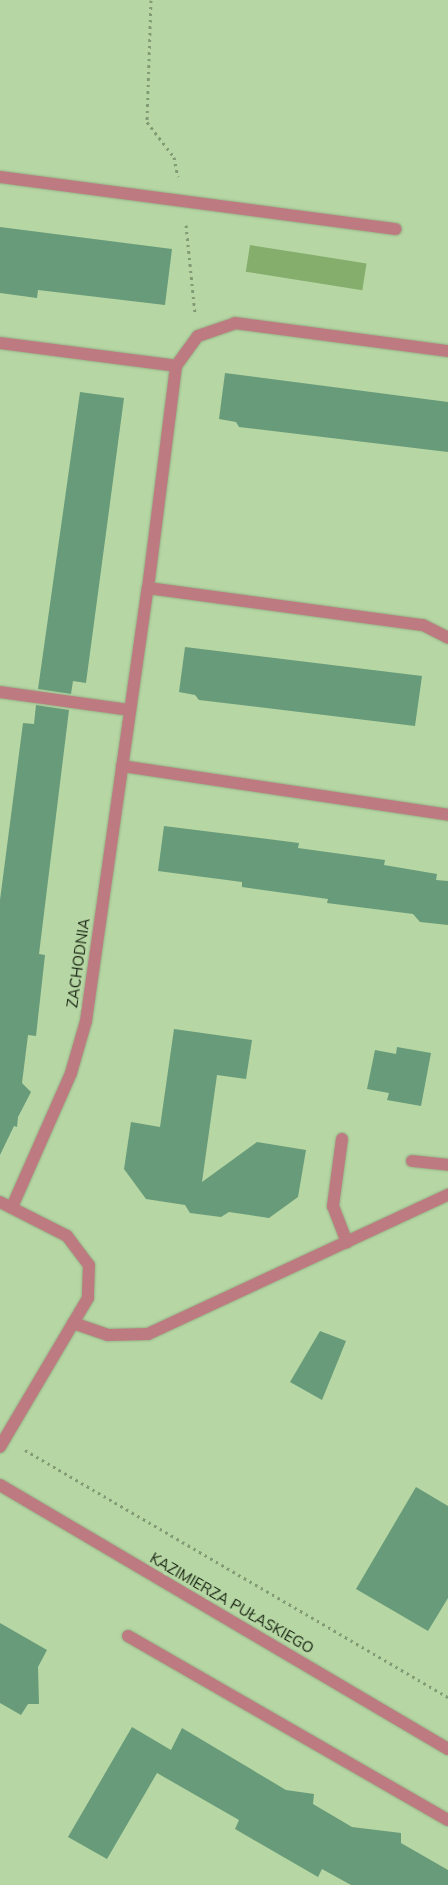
<!DOCTYPE html>
<html>
<head>
<meta charset="utf-8">
<style>
	body { margin:0 }
	#map { position:relative; width:448px; height:1885px; overflow:hidden; background:#b6d6a4; font-family:Mulish,sans-serif }
	div>[style] { position:absolute }
	.green>* { inset:0; background:#85ae6c; transform-origin:0 0 }
	.building>* { inset:0; background:#689b79 }
	.path>* { height:3px; margin-top:-1.5px; transform-origin:0; background:repeating-linear-gradient(90deg,#829b74 0 2.5px,transparent 0 6.5px) }
	.roads { filter:drop-shadow(0 0 1px #97b387) drop-shadow(0 0 1px #97b387) }
	.lane>* { height:12px; margin:-6px; padding:0 6px; transform-origin:6px; border-radius:6px; background:#bd7b81 }
	.street>* { height:12px; margin:-6px; padding:0 6px; transform-origin:6px; border-radius:6px; background:#bd7b81 }
	span { translate:-50% -50%; white-space:nowrap; text-align:center; line-height:1.15; -webkit-text-stroke:5px #b6d6a4; paint-order:stroke }
	.street-label { font-size:15px; color:#192512 }
</style>
</head>
<body>
<div id="map">
	<div class="green">
		<i style="left:250px;top:245px;width:118px;height:27px;rotate:9deg"></i>
	</div>
	<div class="building">
		<i style="clip-path:polygon(0 227px,172px 249px,165px 305px,38px 290px,37px 298px,0 293px)"></i>
		<i style="clip-path:polygon(225px 373px,448px 402px,448px 452px,239px 427px,236px 422px,219px 419px)"></i>
		<i style="clip-path:polygon(80px 392px,124px 398px,86px 683px,73px 681px,71px 694px,38px 689px)"></i>
		<i style="clip-path:polygon(185px 647px,422px 676px,415px 726px,199px 700px,195px 695px,179px 692px)"></i>
		<i style="clip-path:polygon(36px 705px,69px 710px,39px 954px,45px 955px,36px 1036px,28px 1035px,22px 1083px,31px 1092px,18px 1117px,17px 1127px,14px 1126px,0 1155px,0 900px,23px 723px,34px 724px)"></i>
		<i style="clip-path:polygon(164px 826px,299px 843px,298px 848px,385px 860px,384px 865px,437px 874px,436px 880px,448px 881px,448px 925px,420px 922px,413px 914px,327px 903px,328px 899px,242px 887px,242px 882px,158px 871px)"></i>
		<i style="clip-path:polygon(174px 1029px,252px 1040px,246px 1079px,217px 1075px,202px 1182px,257px 1142px,306px 1150px,298px 1197px,269px 1218px,229px 1212px,221px 1217px,190px 1213px,185px 1205px,146px 1199px,124px 1169px,131px 1122px,160px 1127px)"></i>
		<i style="clip-path:polygon(397px 1047px,431px 1053px,421px 1106px,387px 1100px,389px 1093px,367px 1089px,375px 1050px,396px 1054px)"></i>
		<i style="clip-path:polygon(320px 1331px,346px 1341px,322px 1400px,290px 1382px)"></i>
		<i style="clip-path:polygon(416px 1487px,448px 1506px,448px 1598px,428px 1631px,356px 1589px)"></i>
		<i style="clip-path:polygon(0 1623px,47px 1650px,38px 1667px,39px 1704px,28px 1704px,21px 1715px,0 1703px)"></i>
		<i style="clip-path:polygon(132px 1727px,171px 1750px,182px 1728px,286px 1790px,314px 1794px,313px 1804px,352px 1827px,401px 1833px,401px 1843px,448px 1870px,448px 1885px,351px 1885px,322px 1869px,318px 1877px,235px 1829px,239px 1820px,157px 1773px,107px 1859px,68px 1837px)"></i>
	</div>
	<div class="path">
		<i style="left:151px;top:0;width:122px;rotate:91.9deg"></i>
		<i style="left:147px;top:122px;width:44px;rotate:52.4deg"></i>
		<i style="left:174px;top:157px;width:20px;rotate:79deg"></i>
		<i style="left:186px;top:225px;width:89px;rotate:84.2deg"></i>
		<i style="left:25px;top:1450px;width:490px;rotate:30.3deg"></i>
	</div>
	<div class="roads">
		<div class="lane">
			<i style="left:0;top:177px;width:399px;rotate:7.5deg"></i>
			<i style="left:0;top:343px;width:177px;rotate:7.4deg"></i>
			<i style="left:0;top:692px;width:131px;rotate:7.9deg"></i>
			<i style="left:122px;top:766px;width:330px;rotate:8.5deg"></i>
			<i style="left:12px;top:1207px;width:146px;rotate:-66.2deg"></i>
			<i style="left:71px;top:1073px;width:54px;rotate:-73.9deg"></i>
			<i style="left:86px;top:1021px;width:437px;rotate:-81.9deg"></i>
			<i style="left:148px;top:588px;width:224px;rotate:-82.8deg"></i>
			<i style="left:176px;top:366px;width:37px;rotate:-54deg"></i>
			<i style="left:198px;top:336px;width:39px;rotate:-19deg"></i>
			<i style="left:235px;top:323px;width:215px;rotate:7.5deg"></i>
		</div>
		<div class="street">
			<i style="left:148px;top:588px;width:277px;rotate:7.7deg"></i>
			<i style="left:423px;top:625px;width:28px;rotate:27deg"></i>
			<i style="left:342px;top:1139px;width:68px;rotate:97.7deg"></i>
			<i style="left:333px;top:1206px;width:39px;rotate:69deg"></i>
			<i style="left:412px;top:1161px;width:36px;rotate:6deg"></i>
			<i style="left:0;top:1202px;width:75px;rotate:26.9deg"></i>
			<i style="left:67px;top:1236px;width:36px;rotate:53deg"></i>
			<i style="left:89px;top:1265px;width:33px;rotate:92deg"></i>
			<i style="left:88px;top:1298px;width:173px;rotate:120.6deg"></i>
			<i style="left:73px;top:1323px;width:37px;rotate:19deg"></i>
			<i style="left:108px;top:1335px;width:40px;rotate:-1.4deg"></i>
			<i style="left:148px;top:1334px;width:331px;rotate:-24.9deg"></i>
			<i style="left:0;top:1485px;width:520px;rotate:30.51deg"></i>
			<i style="left:128px;top:1636px;width:369px;rotate:29.9deg"></i>
		</div>
	</div>
	<div class="street-label">
		<span style="left:78px;top:963px;rotate:-82deg">ZACHODNIA</span>
		<span style="left:232px;top:1603px;rotate:30deg">KAZIMIERZA PUŁASKIEGO</span>
	</div>
</div>
</body>
</html>
